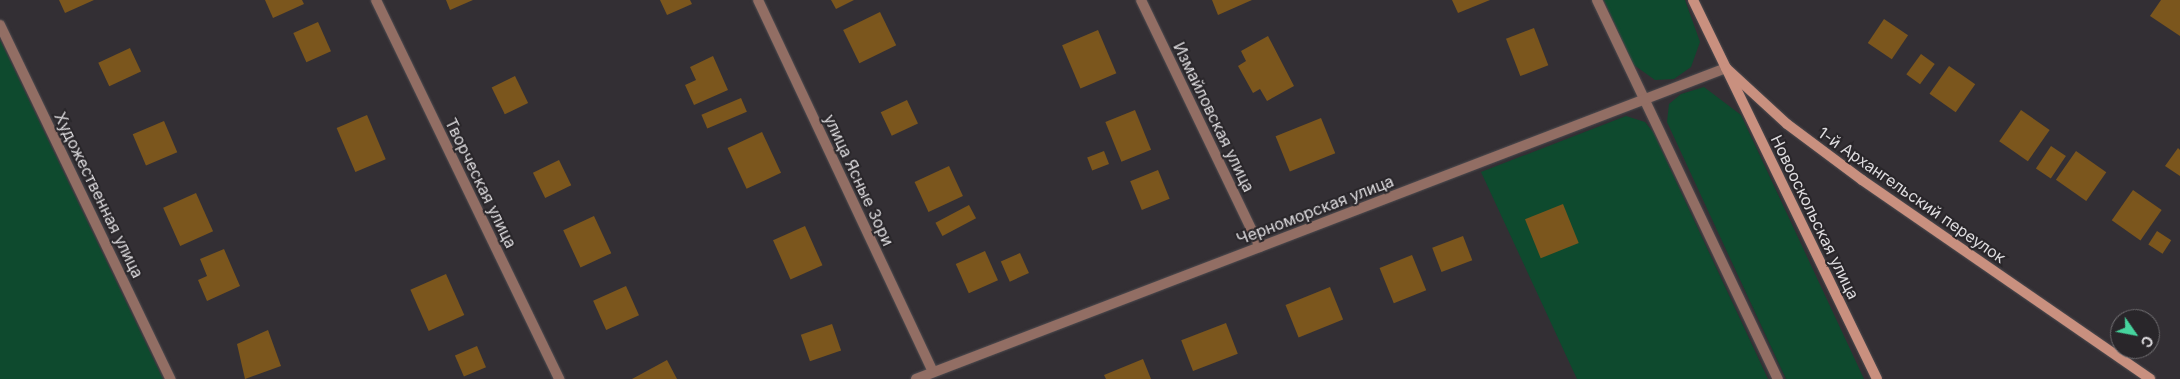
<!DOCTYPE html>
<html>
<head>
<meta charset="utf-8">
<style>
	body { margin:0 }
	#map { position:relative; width:2180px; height:379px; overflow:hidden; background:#332f34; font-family:Inter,sans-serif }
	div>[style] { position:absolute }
	.green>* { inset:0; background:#0e4a2e }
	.building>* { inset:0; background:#7b561d; transform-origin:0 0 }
	.roads { filter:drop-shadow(0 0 1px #4e4b4f) drop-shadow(0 0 1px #4e4b4f) }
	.street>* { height:10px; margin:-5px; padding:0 5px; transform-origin:5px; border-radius:5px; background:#926e64 }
	.secondary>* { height:10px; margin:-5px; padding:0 5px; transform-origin:5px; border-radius:5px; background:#c9907f }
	span { translate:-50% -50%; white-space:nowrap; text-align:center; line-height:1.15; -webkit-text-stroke:4px #29262a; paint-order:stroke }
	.street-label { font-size:16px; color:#dedcdf }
	.north { position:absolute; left:2110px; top:309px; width:50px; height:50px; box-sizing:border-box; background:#29262a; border:1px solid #716f72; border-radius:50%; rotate:123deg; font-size:14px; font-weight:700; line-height:20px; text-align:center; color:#dedcdf }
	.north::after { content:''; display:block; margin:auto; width:18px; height:22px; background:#46d49e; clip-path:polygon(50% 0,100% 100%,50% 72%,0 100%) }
</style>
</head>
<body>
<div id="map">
	<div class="green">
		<i style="clip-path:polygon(1604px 0,1685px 0,1700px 42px,1691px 67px,1674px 79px,1655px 80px,1634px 65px)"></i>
		<i style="clip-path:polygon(0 40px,163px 379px,0 379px)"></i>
		<i style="clip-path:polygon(1704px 87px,1741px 115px,1864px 379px,1786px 379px,1667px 122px,1669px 104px,1681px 94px)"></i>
		<i style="clip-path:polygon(1626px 116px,1645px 122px,1653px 132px,1768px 379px,1577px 379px,1481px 172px)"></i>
	</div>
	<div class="building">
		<i style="clip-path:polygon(59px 0,94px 0,65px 13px)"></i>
		<i style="clip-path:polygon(265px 0,302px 0,304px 4px,273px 18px)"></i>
		<i style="clip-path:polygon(446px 0,473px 0,450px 10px)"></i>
		<i style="clip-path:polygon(660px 0,690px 0,692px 4px,667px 15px)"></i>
		<i style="clip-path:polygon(831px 0,854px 0,836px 9px)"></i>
		<i style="clip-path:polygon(1212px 0,1252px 0,1218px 15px)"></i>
		<i style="clip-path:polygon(1452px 0,1490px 0,1458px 13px)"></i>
		<i style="clip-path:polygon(2161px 0,2180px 0,2180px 36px,2150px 16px)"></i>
		<i style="left:880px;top:12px;width:37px;height:41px;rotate:64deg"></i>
		<i style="left:1884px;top:19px;width:29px;height:29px;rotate:34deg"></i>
		<i style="left:318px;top:22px;width:32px;height:27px;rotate:66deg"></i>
		<i style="left:1534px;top:28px;width:40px;height:30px;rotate:69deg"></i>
		<i style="left:1098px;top:30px;width:47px;height:39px;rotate:67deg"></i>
		<i style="clip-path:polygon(1268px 36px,1294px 86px,1267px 101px,1260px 89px,1253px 93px,1238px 66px,1246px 61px,1241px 51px)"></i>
		<i style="left:130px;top:48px;width:26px;height:35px;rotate:65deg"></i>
		<i style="left:1921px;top:54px;width:17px;height:25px;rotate:36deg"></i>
		<i style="clip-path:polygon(713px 56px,728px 90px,694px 105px,685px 85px,696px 80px,690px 67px)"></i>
		<i style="left:1949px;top:66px;width:32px;height:34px;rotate:35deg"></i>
		<i style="left:515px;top:76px;width:30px;height:26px;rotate:64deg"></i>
		<i style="left:741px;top:98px;width:15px;height:43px;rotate:67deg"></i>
		<i style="left:907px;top:100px;width:26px;height:29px;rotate:65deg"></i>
		<i style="left:1135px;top:110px;width:43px;height:32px;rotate:68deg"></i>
		<i style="left:2021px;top:110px;width:35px;height:38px;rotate:35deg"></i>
		<i style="left:367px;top:115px;width:48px;height:33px;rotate:67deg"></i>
		<i style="left:1321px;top:118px;width:38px;height:49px;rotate:68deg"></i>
		<i style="left:164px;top:121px;width:34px;height:34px;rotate:67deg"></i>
		<i style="left:762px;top:132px;width:45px;height:38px;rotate:65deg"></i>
		<i style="left:2051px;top:146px;width:18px;height:27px;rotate:34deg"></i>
		<i style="clip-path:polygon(2178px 148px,2180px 150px,2180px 176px,2165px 166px)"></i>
		<i style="left:1104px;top:151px;width:14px;height:18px;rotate:69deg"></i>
		<i style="left:2076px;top:151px;width:37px;height:35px;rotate:35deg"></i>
		<i style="left:559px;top:160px;width:28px;height:29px;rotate:64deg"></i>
		<i style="left:949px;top:166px;width:33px;height:38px;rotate:65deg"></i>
		<i style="left:1158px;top:170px;width:31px;height:30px;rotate:68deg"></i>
		<i style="left:2133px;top:190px;width:35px;height:37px;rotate:35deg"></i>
		<i style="left:196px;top:193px;width:42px;height:36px;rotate:66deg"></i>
		<i style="left:1563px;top:204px;width:42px;height:41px;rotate:68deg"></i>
		<i style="left:969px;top:205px;width:15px;height:38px;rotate:62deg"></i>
		<i style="left:594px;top:216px;width:41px;height:34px;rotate:65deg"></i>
		<i style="left:805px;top:226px;width:43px;height:35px;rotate:66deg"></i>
		<i style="left:2157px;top:231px;width:17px;height:16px;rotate:33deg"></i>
		<i style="left:1463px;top:236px;width:26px;height:33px;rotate:69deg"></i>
		<i style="clip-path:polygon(224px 249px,240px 286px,207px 301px,198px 280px,207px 276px,200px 259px)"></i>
		<i style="left:985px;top:251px;width:32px;height:32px;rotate:66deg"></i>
		<i style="left:1020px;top:253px;width:22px;height:21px;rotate:66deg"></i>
		<i style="left:1412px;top:255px;width:38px;height:35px;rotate:68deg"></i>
		<i style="left:446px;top:274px;width:45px;height:39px;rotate:66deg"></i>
		<i style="left:626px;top:286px;width:32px;height:36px;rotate:66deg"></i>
		<i style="left:1330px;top:287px;width:35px;height:48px;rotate:68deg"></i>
		<i style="left:1226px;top:323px;width:33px;height:48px;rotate:69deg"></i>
		<i style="left:832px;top:324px;width:28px;height:33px;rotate:71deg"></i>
		<i style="clip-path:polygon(268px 330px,281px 366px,245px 379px,237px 344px)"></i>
		<i style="left:477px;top:346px;width:23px;height:24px;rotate:67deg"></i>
		<i style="clip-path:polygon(1143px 359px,1151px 379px,1106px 379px,1104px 375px)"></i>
		<i style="clip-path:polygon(667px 360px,677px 379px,632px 379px)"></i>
	</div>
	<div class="roads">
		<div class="street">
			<i style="left:376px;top:0;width:421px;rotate:64.2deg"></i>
			<i style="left:758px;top:0;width:411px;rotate:64.8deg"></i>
			<i style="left:1141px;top:0;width:274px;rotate:64.3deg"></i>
			<i style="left:1597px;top:0;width:420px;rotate:64.5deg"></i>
			<i style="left:0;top:25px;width:393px;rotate:64.3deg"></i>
			<i style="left:916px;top:379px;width:868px;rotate:-21deg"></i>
		</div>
		<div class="secondary">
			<i style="left:1693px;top:0;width:421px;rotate:64.1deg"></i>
			<i style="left:1726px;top:68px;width:83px;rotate:42.6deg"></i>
			<i style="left:1787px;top:124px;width:94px;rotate:36.7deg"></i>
			<i style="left:1862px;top:180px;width:350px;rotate:34.6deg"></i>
		</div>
	</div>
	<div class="street-label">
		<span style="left:1214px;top:117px;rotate:64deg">Измайловская улица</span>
		<span style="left:859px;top:180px;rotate:65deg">улица Ясные Зори</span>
		<span style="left:481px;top:183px;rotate:64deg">Творческая улица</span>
		<span style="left:99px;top:195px;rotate:64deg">Художественная улица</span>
		<span style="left:1912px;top:195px;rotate:35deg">1-й Архангельский переулок</span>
		<span style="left:1315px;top:210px;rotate:-21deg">Черноморская улица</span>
		<span style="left:1815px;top:217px;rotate:64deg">Новооскольская улица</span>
	</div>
	<div class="north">С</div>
</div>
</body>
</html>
